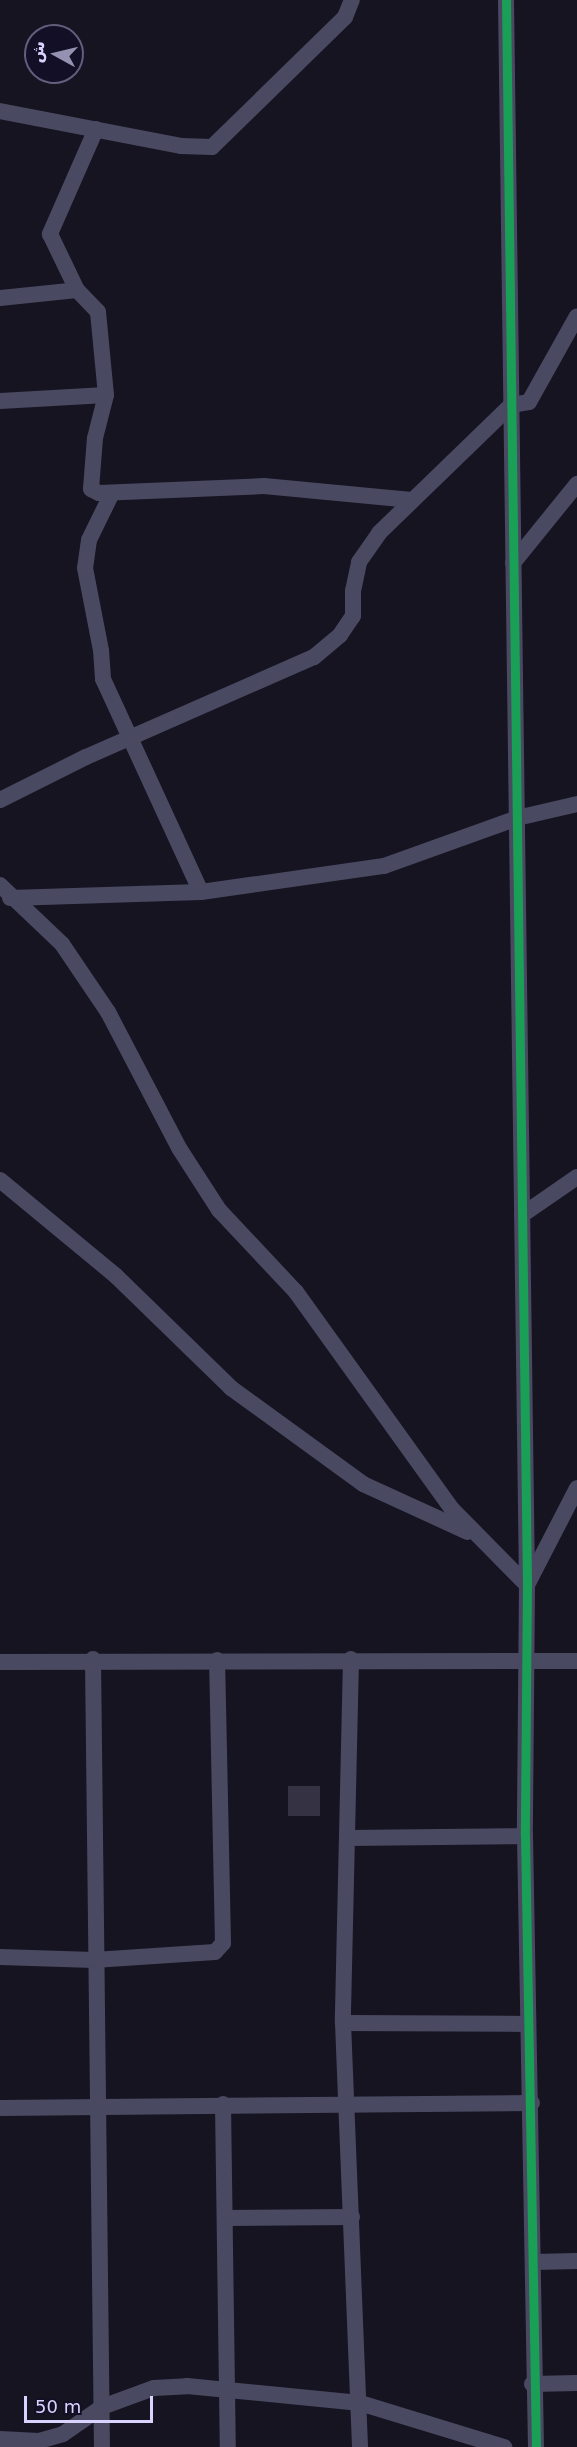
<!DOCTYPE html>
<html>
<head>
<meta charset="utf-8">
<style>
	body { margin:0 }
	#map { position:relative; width:577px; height:2447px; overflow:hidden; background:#161421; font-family:"DejaVu Sans",Cairo,sans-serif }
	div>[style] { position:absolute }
	.building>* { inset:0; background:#343243; transform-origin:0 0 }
	.minor>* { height:16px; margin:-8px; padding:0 8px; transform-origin:8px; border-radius:8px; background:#4a4962 }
	.cycleway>* { height:9px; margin:-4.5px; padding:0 4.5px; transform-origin:4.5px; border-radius:4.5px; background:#1a9f57 }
	span { translate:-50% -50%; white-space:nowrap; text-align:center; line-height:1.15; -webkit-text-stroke:6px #130f26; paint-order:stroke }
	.north { position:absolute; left:24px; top:24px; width:60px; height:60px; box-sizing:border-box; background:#130f26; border:2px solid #625e7d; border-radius:50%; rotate:278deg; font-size:16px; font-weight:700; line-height:24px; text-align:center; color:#d9d4ff }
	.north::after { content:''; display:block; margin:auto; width:21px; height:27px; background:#9591b1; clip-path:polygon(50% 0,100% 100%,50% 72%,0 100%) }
	.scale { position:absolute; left:24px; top:2396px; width:129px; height:27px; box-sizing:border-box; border:3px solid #d9d4ff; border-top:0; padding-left:8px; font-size:18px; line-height:21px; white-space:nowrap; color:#d9d4ff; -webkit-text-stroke:4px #130f26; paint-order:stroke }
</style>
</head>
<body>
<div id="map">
	<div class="building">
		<i style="left:288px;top:1786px;width:32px;height:30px"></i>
	</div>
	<div class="minor">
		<i style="left:506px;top:0;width:1585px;rotate:89.24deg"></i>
		<i style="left:527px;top:1585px;width:251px;rotate:90.5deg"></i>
		<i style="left:525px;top:1836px;width:611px;rotate:88.97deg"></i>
		<i style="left:0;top:111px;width:184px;rotate:10.9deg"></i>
		<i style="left:181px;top:146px;width:31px;rotate:2deg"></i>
		<i style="left:212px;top:147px;width:186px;rotate:-44.3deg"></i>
		<i style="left:345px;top:17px;width:18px;rotate:-68deg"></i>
		<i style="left:96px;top:129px;width:115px;rotate:113.7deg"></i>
		<i style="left:50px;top:234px;width:62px;rotate:64.3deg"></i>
		<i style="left:77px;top:290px;width:30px;rotate:46deg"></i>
		<i style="left:98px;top:312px;width:83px;rotate:84.5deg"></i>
		<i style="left:106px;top:395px;width:44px;rotate:104.3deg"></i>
		<i style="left:95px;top:438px;width:51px;rotate:94.5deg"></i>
		<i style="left:91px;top:489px;width:9px;rotate:27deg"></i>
		<i style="left:99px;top:493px;width:165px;rotate:-2.4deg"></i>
		<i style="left:264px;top:486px;width:148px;rotate:5.4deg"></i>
		<i style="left:0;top:298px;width:77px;rotate:-5.9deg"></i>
		<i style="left:0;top:401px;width:106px;rotate:-3.2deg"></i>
		<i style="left:112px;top:493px;width:52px;rotate:116.1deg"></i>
		<i style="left:89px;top:540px;width:28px;rotate:98deg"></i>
		<i style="left:85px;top:568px;width:84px;rotate:79deg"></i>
		<i style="left:101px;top:650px;width:29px;rotate:86deg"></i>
		<i style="left:103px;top:679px;width:234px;rotate:65.3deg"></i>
		<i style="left:513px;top:563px;width:102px;rotate:-51deg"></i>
		<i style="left:0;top:800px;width:96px;rotate:-26.6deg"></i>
		<i style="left:86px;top:757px;width:249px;rotate:-23.7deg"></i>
		<i style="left:314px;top:657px;width:34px;rotate:-40deg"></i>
		<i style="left:340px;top:635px;width:23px;rotate:-56deg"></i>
		<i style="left:353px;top:616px;width:25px;rotate:-90deg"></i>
		<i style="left:353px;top:591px;width:30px;rotate:-78deg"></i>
		<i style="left:359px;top:562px;width:35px;rotate:-55deg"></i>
		<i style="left:379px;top:533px;width:184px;rotate:-44.1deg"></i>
		<i style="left:511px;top:405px;width:18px;rotate:-9deg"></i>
		<i style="left:529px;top:402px;width:98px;rotate:-60.8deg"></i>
		<i style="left:0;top:885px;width:86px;rotate:43.6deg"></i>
		<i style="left:62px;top:944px;width:82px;rotate:55.9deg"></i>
		<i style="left:108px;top:1012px;width:153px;rotate:62.4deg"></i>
		<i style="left:179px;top:1148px;width:74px;rotate:57.2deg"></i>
		<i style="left:219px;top:1210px;width:112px;rotate:46.8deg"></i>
		<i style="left:296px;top:1292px;width:267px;rotate:54.3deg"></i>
		<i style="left:452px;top:1509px;width:107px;rotate:45.4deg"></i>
		<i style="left:527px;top:1585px;width:109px;rotate:-62.7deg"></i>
		<i style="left:10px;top:898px;width:191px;rotate:-1.8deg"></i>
		<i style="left:201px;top:892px;width:185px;rotate:-8.1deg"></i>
		<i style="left:384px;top:866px;width:141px;rotate:-19.8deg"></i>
		<i style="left:517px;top:818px;width:62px;rotate:-13.1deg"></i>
		<i style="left:0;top:1180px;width:151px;rotate:39.6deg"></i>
		<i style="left:116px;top:1276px;width:161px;rotate:44.2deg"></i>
		<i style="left:231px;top:1388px;width:163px;rotate:36deg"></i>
		<i style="left:363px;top:1484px;width:115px;rotate:24.6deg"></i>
		<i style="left:522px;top:1215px;width:67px;rotate:-34.6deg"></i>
		<i style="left:93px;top:1659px;width:788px;rotate:89.35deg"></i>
		<i style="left:351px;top:1659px;width:364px;rotate:91.3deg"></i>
		<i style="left:343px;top:2023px;width:424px;rotate:87.7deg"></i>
		<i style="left:0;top:1662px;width:577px;rotate:-0.1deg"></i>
		<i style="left:347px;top:1838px;width:178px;rotate:-0.6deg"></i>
		<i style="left:0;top:1957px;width:94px;rotate:1.8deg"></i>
		<i style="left:94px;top:1960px;width:121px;rotate:-3.8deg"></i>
		<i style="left:215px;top:1952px;width:12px;rotate:-48deg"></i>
		<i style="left:223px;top:1943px;width:283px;rotate:-91.2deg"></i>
		<i style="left:343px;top:2023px;width:185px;rotate:0.3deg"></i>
		<i style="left:223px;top:2104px;width:343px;rotate:89.2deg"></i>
		<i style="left:0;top:2108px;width:532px;rotate:-0.54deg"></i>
		<i style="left:225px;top:2218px;width:127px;rotate:-0.5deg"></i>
		<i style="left:534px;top:2262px;width:43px;rotate:-1.3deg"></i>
		<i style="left:532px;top:2384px;width:45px;rotate:-1.3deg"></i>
		<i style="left:0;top:2439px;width:39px;rotate:3deg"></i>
		<i style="left:39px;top:2441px;width:25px;rotate:-16deg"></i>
		<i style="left:63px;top:2434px;width:47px;rotate:-34.7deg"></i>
		<i style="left:102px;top:2407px;width:55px;rotate:-20.1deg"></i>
		<i style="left:154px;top:2388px;width:33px;rotate:-3deg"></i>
		<i style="left:187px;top:2386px;width:174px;rotate:5.6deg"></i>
		<i style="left:360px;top:2403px;width:151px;rotate:17deg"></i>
	</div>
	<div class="cycleway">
		<i style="left:506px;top:0;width:1585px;rotate:89.24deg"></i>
		<i style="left:527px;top:1585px;width:251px;rotate:90.5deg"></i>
		<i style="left:525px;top:1836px;width:611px;rotate:88.97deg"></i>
	</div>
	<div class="north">ش</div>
	<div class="scale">50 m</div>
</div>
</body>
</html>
